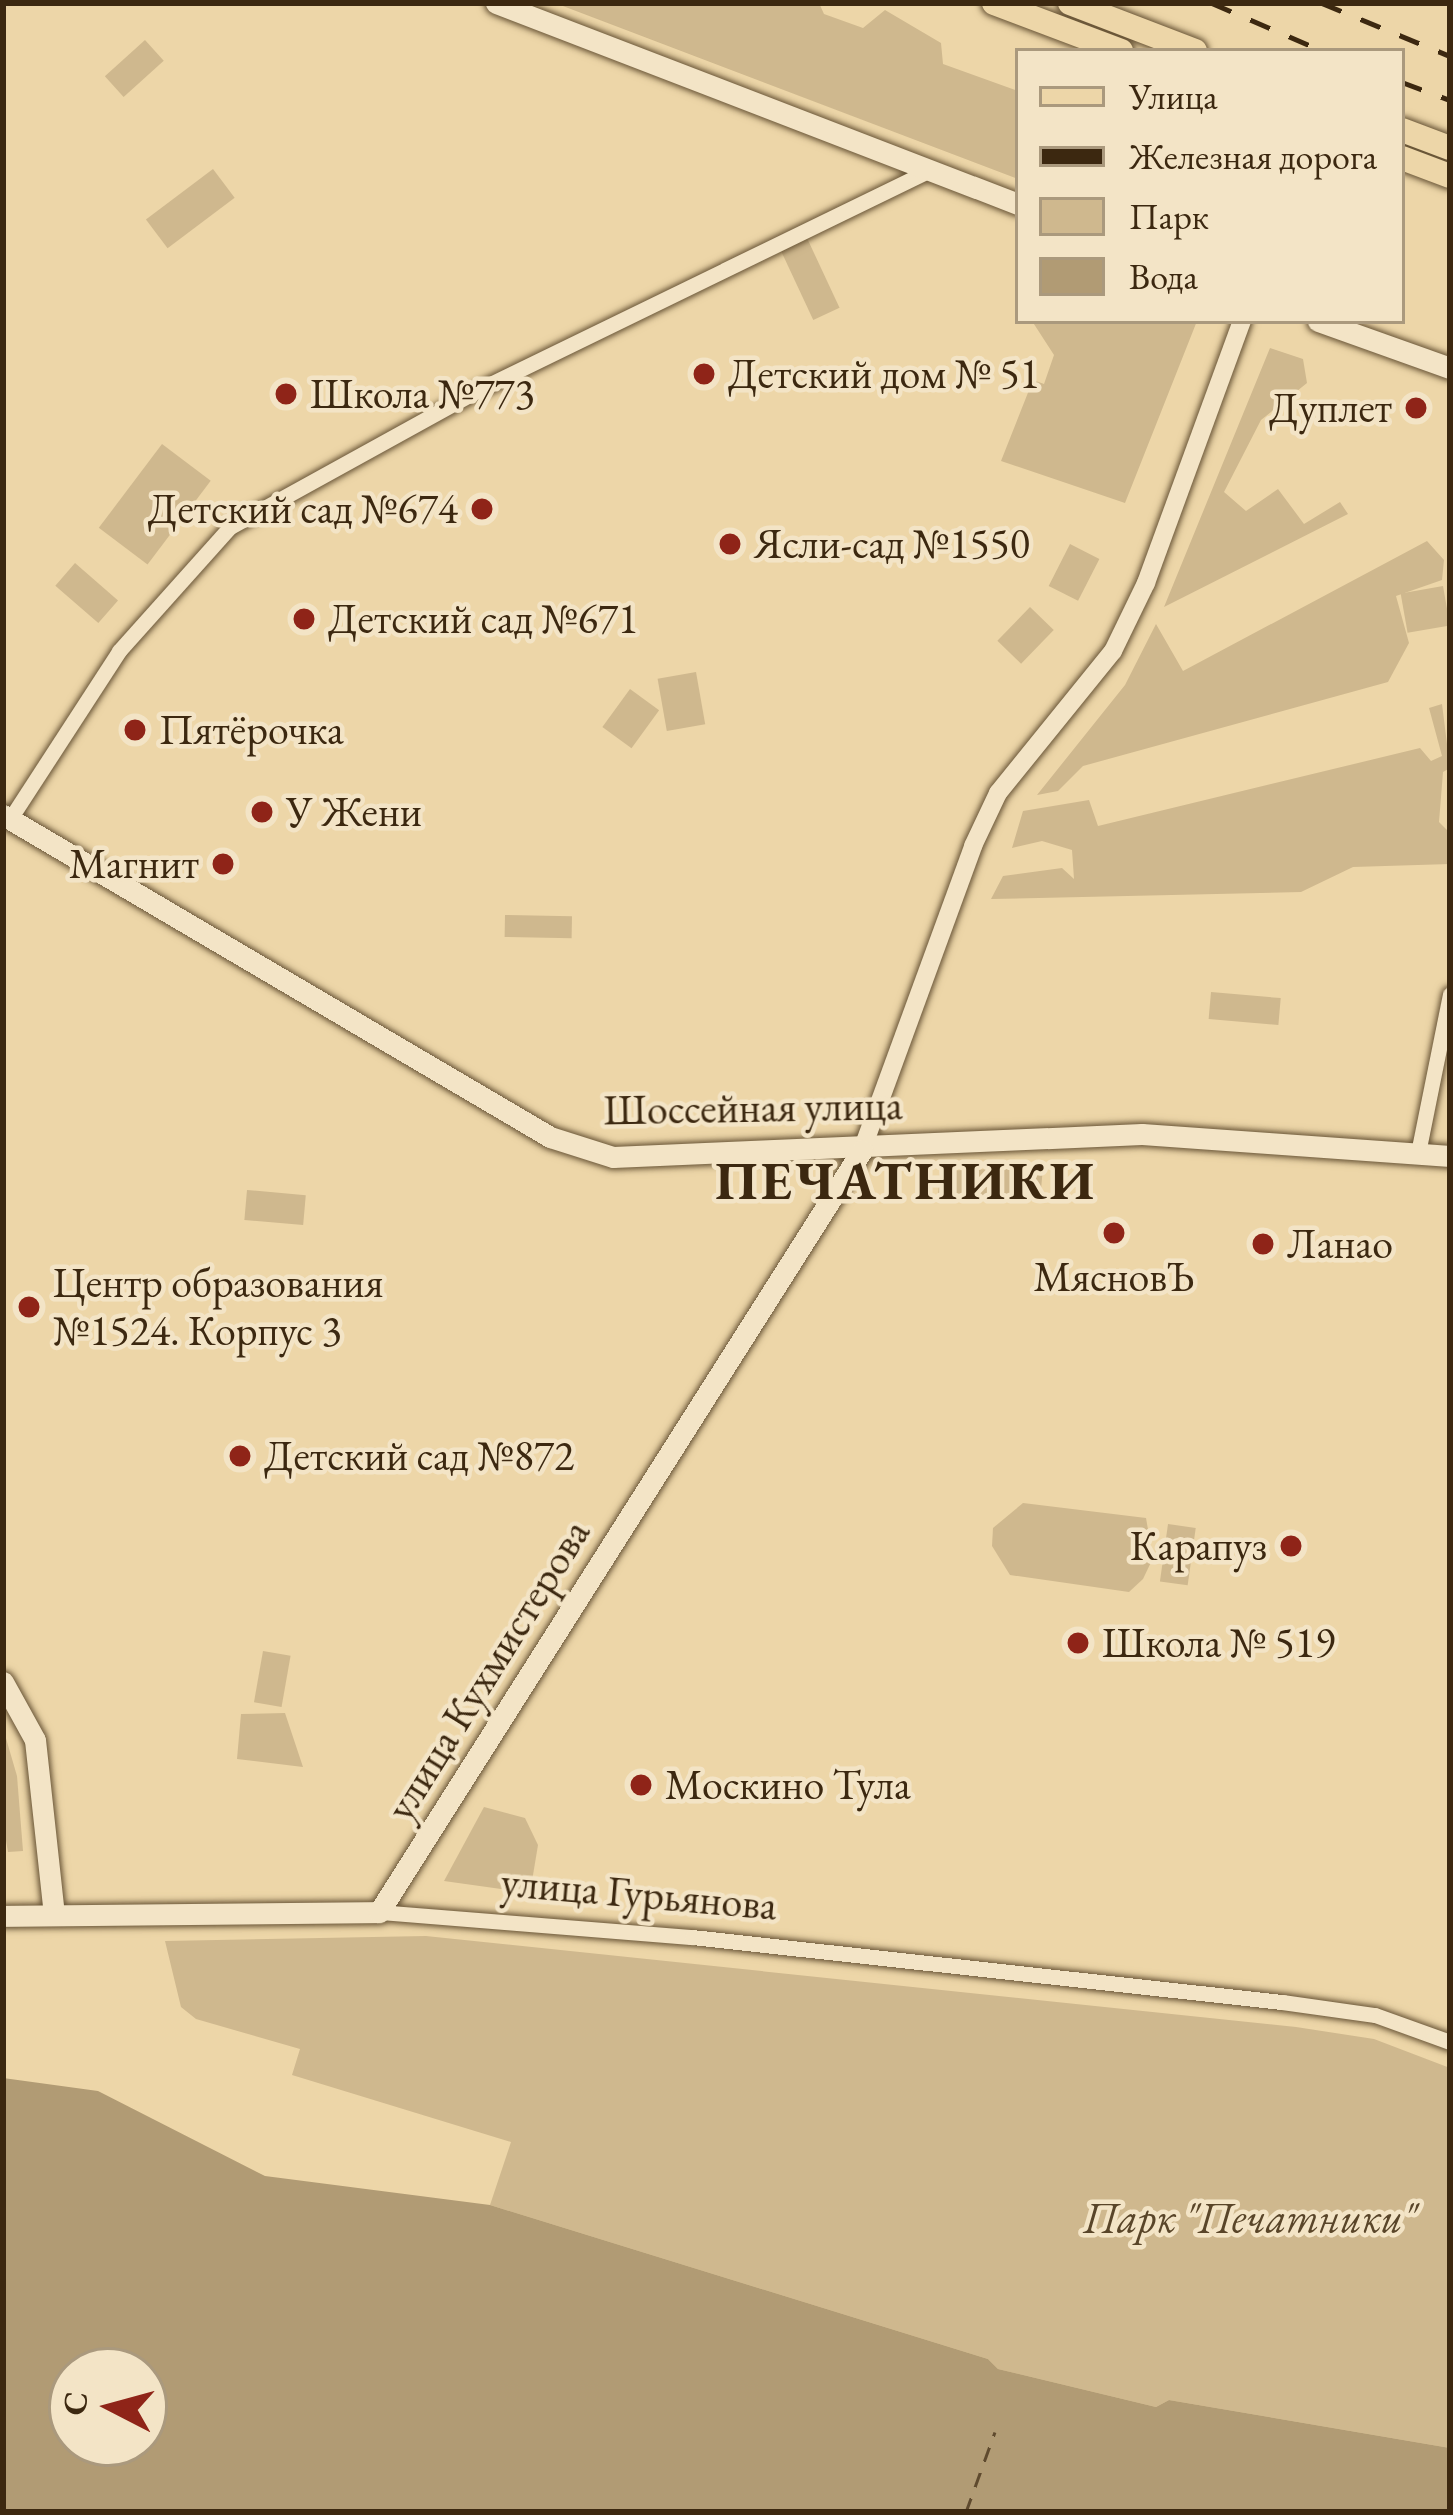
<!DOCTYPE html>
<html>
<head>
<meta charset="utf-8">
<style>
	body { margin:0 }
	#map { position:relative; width:1453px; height:2515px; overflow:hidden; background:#edd6a8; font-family:"EB Garamond",serif }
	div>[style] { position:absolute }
	.green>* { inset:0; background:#cfb88e; transform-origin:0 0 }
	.water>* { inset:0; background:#b19b74 }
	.ferry>* { height:3px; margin-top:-1.5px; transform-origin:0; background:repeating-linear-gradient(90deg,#5f4a2e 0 15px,transparent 0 27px) }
	.roads { filter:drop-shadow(0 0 3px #685436) drop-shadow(0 0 3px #685436) }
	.minor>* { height:15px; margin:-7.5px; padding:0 7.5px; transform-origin:7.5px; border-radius:7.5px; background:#f3e4c6 }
	.tertiary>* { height:18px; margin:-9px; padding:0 9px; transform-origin:9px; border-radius:9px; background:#f3e4c6 }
	.secondary>* { height:21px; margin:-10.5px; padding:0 10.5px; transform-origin:10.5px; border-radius:10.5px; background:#f3e4c6 }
	.primary>* { height:24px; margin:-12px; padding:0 12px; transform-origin:12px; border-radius:12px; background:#edd6a8 }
	.rail>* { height:4.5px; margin-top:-2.25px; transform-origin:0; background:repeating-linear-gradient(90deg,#3c2810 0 21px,transparent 0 42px) }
	.dots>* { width:33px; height:33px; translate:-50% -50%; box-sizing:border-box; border:6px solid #f3e4c6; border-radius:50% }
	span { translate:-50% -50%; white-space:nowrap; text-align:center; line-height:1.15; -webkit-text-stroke:9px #f3e4c6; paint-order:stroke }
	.poi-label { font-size:42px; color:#3c2810 }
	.left { translate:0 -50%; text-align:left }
	.right { translate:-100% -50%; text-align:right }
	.street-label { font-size:42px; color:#3c2810 }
	.park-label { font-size:42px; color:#594529; font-style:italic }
	.district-label { font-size:54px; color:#3c2810; font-weight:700; letter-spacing:3px }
	.frame { position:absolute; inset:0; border:6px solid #3c2810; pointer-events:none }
	.legend { position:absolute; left:1015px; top:48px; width:390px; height:276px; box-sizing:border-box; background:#f3e4c6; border:3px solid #aa997d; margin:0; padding:15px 21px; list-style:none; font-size:36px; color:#3c2810 }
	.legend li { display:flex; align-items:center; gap:24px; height:60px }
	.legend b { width:60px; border:3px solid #aa997d }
	.north { position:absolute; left:48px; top:2347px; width:120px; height:120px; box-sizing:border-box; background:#f3e4c6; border:3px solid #aa997d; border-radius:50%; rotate:276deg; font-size:33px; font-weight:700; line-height:48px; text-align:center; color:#3c2810 }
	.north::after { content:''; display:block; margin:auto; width:42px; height:54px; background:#8f2418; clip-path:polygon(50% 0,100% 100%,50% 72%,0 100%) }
</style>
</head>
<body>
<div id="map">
	<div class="green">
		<i style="clip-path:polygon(555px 3px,819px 3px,824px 14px,863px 28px,885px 10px,941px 43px,943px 64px,1018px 91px,1018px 179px)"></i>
		<i style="left:145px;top:40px;width:28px;height:54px;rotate:48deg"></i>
		<i style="left:213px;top:169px;width:36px;height:84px;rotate:53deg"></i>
		<i style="left:807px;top:238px;width:77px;height:29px;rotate:65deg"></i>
		<i style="clip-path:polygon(1032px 321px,1197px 321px,1125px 503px,1001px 461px,1033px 380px,1044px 384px,1054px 355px)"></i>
		<i style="clip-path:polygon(1270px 348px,1303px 359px,1307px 383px,1261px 420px,1224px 492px,1246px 511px,1278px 489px,1304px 524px,1340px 502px,1348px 514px,1164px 607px)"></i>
		<i style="left:162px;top:444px;width:61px;height:105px;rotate:37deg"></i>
		<i style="clip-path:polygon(1427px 541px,1444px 560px,1442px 580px,1396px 596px,1409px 643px,1388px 682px,1083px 766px,1058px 791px,1037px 795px,1125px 685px,1156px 624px,1183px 671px)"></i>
		<i style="left:1070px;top:544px;width:33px;height:47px;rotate:27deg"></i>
		<i style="left:75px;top:563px;width:57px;height:30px;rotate:41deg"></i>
		<i style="left:1443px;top:586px;width:40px;height:43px;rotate:80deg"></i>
		<i style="left:1030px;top:607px;width:33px;height:47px;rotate:44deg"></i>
		<i style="left:696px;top:672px;width:53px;height:39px;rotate:80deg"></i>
		<i style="left:630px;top:689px;width:36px;height:47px;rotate:36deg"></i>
		<i style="clip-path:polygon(1442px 704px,1450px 768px,1443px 772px,1439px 822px,1450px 833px,1450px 864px,1353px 867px,1301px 892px,991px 899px,1003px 876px,1062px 868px,1074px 879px,1072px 850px,1042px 841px,1012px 848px,1023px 811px,1089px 800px,1098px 826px,1420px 748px,1431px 761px,1442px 756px,1429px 708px)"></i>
		<i style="left:505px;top:915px;width:67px;height:22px;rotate:1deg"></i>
		<i style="left:1211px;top:992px;width:70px;height:27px;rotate:5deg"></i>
		<i style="clip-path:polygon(1043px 1167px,1040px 1201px,938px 1196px,940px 1171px)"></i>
		<i style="left:247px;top:1190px;width:59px;height:30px;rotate:5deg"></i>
		<i style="clip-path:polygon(1023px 1503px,1146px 1518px,1153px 1558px,1143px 1579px,1129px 1592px,1010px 1575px,992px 1546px,993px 1528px)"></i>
		<i style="left:1168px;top:1524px;width:28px;height:58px;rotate:8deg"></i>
		<i style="left:263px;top:1651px;width:28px;height:52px;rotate:10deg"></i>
		<i style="clip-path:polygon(285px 1713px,303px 1767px,237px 1759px,241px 1714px)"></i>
		<i style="clip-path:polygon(3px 1728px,17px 1776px,23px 1851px,8px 1852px,3px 1823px)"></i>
		<i style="clip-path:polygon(484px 1807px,525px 1818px,538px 1845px,530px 1893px,444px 1881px)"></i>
		<i style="clip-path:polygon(426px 1936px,1296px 2027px,1374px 2039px,1450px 2068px,1450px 2448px,1169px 2400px,1156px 2407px,998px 2369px,988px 2359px,490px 2205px,511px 2142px,292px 2075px,300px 2049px,196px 2019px,181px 2007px,165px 1941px)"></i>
	</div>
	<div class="water">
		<i style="clip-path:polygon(evenodd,3px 2078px,98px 2091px,265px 2176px,490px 2205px,988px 2359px,998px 2369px,1156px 2407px,1169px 2400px,1450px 2448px,1450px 2512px,3px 2512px,3px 2078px,72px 2371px,144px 2371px,144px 2443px,72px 2443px,72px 2371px)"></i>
	</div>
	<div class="ferry">
		<i style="left:966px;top:2512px;width:85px;rotate:-70.1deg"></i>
	</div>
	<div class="roads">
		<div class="minor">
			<i style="left:10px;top:819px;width:200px;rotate:-57deg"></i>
			<i style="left:119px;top:651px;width:166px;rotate:-48.2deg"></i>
			<i style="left:230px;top:527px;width:281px;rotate:-28.9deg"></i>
			<i style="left:476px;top:391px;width:505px;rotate:-25.96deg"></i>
			<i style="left:1418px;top:1153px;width:162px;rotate:-78.6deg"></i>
			<i style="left:379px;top:1912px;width:314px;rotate:4.6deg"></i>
			<i style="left:692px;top:1937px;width:594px;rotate:6.29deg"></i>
			<i style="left:1282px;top:2002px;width:94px;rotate:8deg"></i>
			<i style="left:1375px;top:2015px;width:80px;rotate:19.8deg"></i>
		</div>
		<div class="tertiary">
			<i style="left:862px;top:1150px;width:324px;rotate:-69.9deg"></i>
			<i style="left:973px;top:846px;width:59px;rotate:-64.7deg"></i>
			<i style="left:998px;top:793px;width:183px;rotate:-51deg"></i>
			<i style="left:1113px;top:651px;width:76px;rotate:-64.1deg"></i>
			<i style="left:1146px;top:583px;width:279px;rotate:-69.9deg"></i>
		</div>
		<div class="secondary">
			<i style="left:496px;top:3px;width:559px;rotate:21.06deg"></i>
			<i style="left:1318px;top:321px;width:140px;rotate:19.6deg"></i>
			<i style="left:3px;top:815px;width:635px;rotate:30.48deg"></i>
			<i style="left:550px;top:1137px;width:66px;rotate:17.6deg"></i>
			<i style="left:613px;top:1157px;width:529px;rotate:-2.49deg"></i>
			<i style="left:1142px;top:1134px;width:309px;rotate:4.1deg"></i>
			<i style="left:3px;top:1682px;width:66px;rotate:61.1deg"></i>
			<i style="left:35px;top:1740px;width:175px;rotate:83.8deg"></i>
			<i style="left:3px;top:1916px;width:376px;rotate:-0.6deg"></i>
			<i style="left:379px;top:1912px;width:902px;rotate:-57.63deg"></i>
		</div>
		<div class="primary">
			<i style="left:994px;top:3px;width:136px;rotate:20.7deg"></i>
			<i style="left:1070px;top:3px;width:134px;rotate:21deg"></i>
			<i style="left:1402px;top:130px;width:51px;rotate:20.6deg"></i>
			<i style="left:1402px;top:158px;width:51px;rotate:20.6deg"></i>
		</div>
	</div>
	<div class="rail">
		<i style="left:1212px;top:3px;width:121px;rotate:23.4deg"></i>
		<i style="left:1322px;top:3px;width:139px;rotate:22.5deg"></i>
		<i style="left:1402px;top:82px;width:51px;rotate:20.6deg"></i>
	</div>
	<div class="dots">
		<i style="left:704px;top:374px;background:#8f2418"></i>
		<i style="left:286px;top:394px;background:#8f2418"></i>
		<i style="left:1416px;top:408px;background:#8f2418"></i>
		<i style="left:482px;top:509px;background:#8f2418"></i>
		<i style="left:730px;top:544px;background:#8f2418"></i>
		<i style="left:304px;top:619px;background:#8f2418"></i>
		<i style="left:135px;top:730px;background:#8f2418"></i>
		<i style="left:262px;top:812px;background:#8f2418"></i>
		<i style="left:223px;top:864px;background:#8f2418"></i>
		<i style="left:1114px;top:1233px;background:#8f2418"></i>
		<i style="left:1263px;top:1244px;background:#8f2418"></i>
		<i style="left:29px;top:1307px;background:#8f2418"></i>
		<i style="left:240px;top:1456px;background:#8f2418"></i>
		<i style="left:1291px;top:1546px;background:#8f2418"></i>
		<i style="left:1078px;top:1643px;background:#8f2418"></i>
		<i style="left:641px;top:1785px;background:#8f2418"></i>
	</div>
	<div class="poi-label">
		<span class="left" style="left:728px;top:374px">Детский дом № 51</span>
		<span class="left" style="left:310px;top:394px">Школа №773</span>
		<span class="right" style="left:1392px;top:408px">Дуплет</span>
		<span class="right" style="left:458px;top:509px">Детский сад №674</span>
		<span class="left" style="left:754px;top:544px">Ясли-сад №1550</span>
		<span class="left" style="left:328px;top:619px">Детский сад №671</span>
		<span class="left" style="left:159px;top:730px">Пятёрочка</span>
		<span class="left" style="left:286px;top:812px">У Жени</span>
		<span class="right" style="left:199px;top:864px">Магнит</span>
		<span class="left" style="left:1287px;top:1244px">Ланао</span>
		<span style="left:1114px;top:1277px">МясновЪ</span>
		<span class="left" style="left:53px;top:1307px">Центр образования<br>№1524. Корпус 3</span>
		<span class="left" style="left:264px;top:1456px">Детский сад №872</span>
		<span class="right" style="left:1267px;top:1546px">Карапуз</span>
		<span class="left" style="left:1102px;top:1643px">Школа № 519</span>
		<span class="left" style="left:665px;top:1785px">Москино Тула</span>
	</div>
	<div class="street-label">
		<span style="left:753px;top:1108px;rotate:-1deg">Шоссейная улица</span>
		<span style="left:488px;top:1670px;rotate:-58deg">улица Кухмистерова</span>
		<span style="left:639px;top:1894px;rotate:5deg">улица Гурьянова</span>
	</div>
	<div class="park-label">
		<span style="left:1250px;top:2218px">Парк "Печатники"</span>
	</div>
	<div class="district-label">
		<span style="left:906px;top:1180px">ПЕЧАТНИКИ</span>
	</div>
	<div class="frame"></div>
	<ul class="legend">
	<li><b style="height:15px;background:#edd6a8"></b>Улица</li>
	<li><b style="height:15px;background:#3c2810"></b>Железная дорога</li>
	<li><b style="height:33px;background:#cfb88e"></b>Парк</li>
	<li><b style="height:33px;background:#b19b74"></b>Вода</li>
	</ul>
	<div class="north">С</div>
</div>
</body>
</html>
